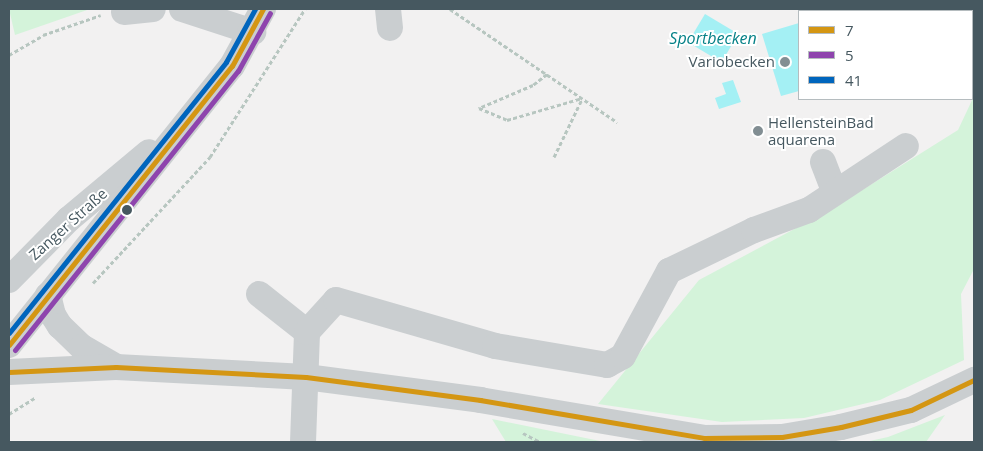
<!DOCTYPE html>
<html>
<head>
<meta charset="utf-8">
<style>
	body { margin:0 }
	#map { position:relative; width:983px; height:451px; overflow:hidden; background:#f2f1f1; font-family:"Open Sans",sans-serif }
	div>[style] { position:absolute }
	.green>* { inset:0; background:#d4f3da }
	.water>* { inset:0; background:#a4f0f4; transform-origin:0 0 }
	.path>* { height:3px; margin-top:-1.5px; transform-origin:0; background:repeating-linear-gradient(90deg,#b7c6c0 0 4px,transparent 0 6.5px) }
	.minor>* { height:26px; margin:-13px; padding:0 13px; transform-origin:13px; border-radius:13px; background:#caced0 }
	.bus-1>* { height:5px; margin:-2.5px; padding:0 2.5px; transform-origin:2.5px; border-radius:2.5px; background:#d49613 }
	.bus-2>* { height:5px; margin:-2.5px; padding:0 2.5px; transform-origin:2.5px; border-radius:2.5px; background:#8e44ad }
	.bus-3>* { height:5px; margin:-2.5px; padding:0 2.5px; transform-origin:2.5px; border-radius:2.5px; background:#0065bd }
	.dots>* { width:14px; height:14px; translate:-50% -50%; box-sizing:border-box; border:2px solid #fff; border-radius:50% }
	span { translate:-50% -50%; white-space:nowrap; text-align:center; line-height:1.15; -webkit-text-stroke:4px #fff; paint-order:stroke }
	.poi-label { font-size:15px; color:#465860 }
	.right { translate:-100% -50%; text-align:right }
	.left { translate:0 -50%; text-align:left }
	.street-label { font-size:15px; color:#465860 }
	.water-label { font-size:16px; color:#058187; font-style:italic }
	.frame { position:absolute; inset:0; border:10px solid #465860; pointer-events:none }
	.legend { position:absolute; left:798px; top:10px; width:175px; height:90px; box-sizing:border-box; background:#fff; border:1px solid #b5bcbf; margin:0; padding:6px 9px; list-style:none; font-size:15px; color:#465860 }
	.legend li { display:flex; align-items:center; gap:10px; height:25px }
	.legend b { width:25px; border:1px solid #b5bcbf }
</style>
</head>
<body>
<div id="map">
	<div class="green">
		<i style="clip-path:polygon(9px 9px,90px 9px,15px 35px)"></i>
		<i style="clip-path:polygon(952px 9px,974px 9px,974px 71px,972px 11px)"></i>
		<i style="clip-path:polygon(974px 96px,974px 269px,961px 294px,964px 360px,880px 400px,804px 418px,722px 422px,598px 404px,699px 280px,832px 209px,958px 130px)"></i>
		<i style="clip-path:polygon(945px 415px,926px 442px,865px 442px,888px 437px)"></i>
		<i style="clip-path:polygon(492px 419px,605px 442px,506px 442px)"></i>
	</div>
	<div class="water">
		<i style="clip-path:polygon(846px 9px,905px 9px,906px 11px,837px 11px)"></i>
		<i style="left:705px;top:14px;width:39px;height:33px;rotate:31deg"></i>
		<i style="clip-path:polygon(799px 23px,799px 91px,781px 96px,762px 34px)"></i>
		<i style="clip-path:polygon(733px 80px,741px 102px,719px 109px,715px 98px,726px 94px,722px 83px)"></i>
	</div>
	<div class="path">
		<i style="left:450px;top:9px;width:202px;rotate:34.1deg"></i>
		<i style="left:946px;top:9px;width:2px;rotate:63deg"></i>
		<i style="left:9px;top:55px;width:39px;rotate:-30deg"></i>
		<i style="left:43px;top:35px;width:61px;rotate:-19deg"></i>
		<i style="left:547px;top:74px;width:18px;rotate:142deg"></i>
		<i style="left:533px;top:85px;width:59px;rotate:156.9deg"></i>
		<i style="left:479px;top:108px;width:30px;rotate:23deg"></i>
		<i style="left:507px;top:120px;width:78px;rotate:-16.3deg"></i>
		<i style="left:554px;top:157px;width:64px;rotate:-64.2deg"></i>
		<i style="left:93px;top:283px;width:172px;rotate:-47.1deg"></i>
		<i style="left:210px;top:157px;width:176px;rotate:-57.3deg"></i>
		<i style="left:9px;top:414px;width:32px;rotate:-32deg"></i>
		<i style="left:523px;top:433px;width:19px;rotate:28deg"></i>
	</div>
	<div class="minor">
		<i style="left:182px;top:9px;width:75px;rotate:17.9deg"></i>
		<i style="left:388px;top:9px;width:19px;rotate:84deg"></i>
		<i style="left:124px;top:12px;width:29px;rotate:-6deg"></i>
		<i style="left:823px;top:162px;width:31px;rotate:69deg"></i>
		<i style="left:9px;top:280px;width:86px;rotate:-45.5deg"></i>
		<i style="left:69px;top:219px;width:104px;rotate:-39.9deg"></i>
		<i style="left:259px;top:294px;width:61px;rotate:38.4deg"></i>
		<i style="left:48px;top:295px;width:21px;rotate:76deg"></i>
		<i style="left:53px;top:315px;width:13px;rotate:58deg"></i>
		<i style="left:60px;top:326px;width:30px;rotate:44deg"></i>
		<i style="left:82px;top:347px;width:38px;rotate:30deg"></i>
		<i style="left:9px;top:345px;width:357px;rotate:-51.4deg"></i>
		<i style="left:232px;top:66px;width:65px;rotate:-61.5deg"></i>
		<i style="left:9px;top:372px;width:107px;rotate:-2.7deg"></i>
		<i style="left:116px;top:367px;width:190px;rotate:3deg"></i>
		<i style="left:306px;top:377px;width:176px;rotate:7.5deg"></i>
		<i style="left:480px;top:400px;width:227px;rotate:9.6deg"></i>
		<i style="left:704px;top:438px;width:78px;rotate:-0.7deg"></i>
		<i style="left:782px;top:437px;width:60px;rotate:-9.6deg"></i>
		<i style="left:841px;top:427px;width:72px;rotate:-13.7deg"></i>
		<i style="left:911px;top:410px;width:70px;rotate:-25.5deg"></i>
		<i style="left:303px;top:442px;width:110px;rotate:-87.9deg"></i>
		<i style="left:307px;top:332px;width:43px;rotate:-47.8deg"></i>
		<i style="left:336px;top:300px;width:166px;rotate:16.1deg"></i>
		<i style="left:495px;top:346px;width:114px;rotate:9.6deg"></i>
		<i style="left:607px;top:365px;width:18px;rotate:-29deg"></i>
		<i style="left:623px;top:356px;width:97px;rotate:-61.6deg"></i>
		<i style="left:669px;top:271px;width:94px;rotate:-25.8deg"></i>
		<i style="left:754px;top:230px;width:59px;rotate:-20deg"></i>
		<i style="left:809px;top:210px;width:116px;rotate:-33.4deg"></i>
	</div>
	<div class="bus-1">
		<i style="left:9px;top:345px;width:357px;rotate:-51.4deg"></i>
		<i style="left:232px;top:66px;width:65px;rotate:-61.5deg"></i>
		<i style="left:9px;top:372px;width:107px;rotate:-2.7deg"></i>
		<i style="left:116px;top:367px;width:190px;rotate:3deg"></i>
		<i style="left:306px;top:377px;width:176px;rotate:7.5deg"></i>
		<i style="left:480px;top:400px;width:227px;rotate:9.6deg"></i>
		<i style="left:704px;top:438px;width:78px;rotate:-0.7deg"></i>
		<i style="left:782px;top:437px;width:60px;rotate:-9.6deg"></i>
		<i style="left:841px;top:427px;width:72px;rotate:-13.7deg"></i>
		<i style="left:911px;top:410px;width:70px;rotate:-25.5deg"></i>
	</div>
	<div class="bus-2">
		<i style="left:15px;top:350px;width:357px;rotate:-51.4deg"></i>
		<i style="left:238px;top:71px;width:66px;rotate:-61.1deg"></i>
	</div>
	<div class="bus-3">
		<i style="left:9px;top:333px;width:347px;rotate:-51.3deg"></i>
		<i style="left:226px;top:62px;width:60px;rotate:-61.3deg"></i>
	</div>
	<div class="dots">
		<i style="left:785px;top:62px;background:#828e93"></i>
		<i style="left:758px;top:131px;background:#828e93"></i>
		<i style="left:127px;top:210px;background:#465860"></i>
	</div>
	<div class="poi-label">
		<span class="right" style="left:775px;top:62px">Variobecken</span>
		<span class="left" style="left:768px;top:131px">HellensteinBad<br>aquarena</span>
	</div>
	<div class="street-label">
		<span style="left:68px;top:224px;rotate:-42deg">Zanger Straße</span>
	</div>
	<div class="water-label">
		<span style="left:713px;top:38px">Sportbecken</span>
	</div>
	<div class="frame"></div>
	<ul class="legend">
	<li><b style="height:6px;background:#d49613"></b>7</li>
	<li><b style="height:6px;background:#8e44ad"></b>5</li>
	<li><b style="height:6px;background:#0065bd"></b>41</li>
	</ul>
</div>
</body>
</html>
